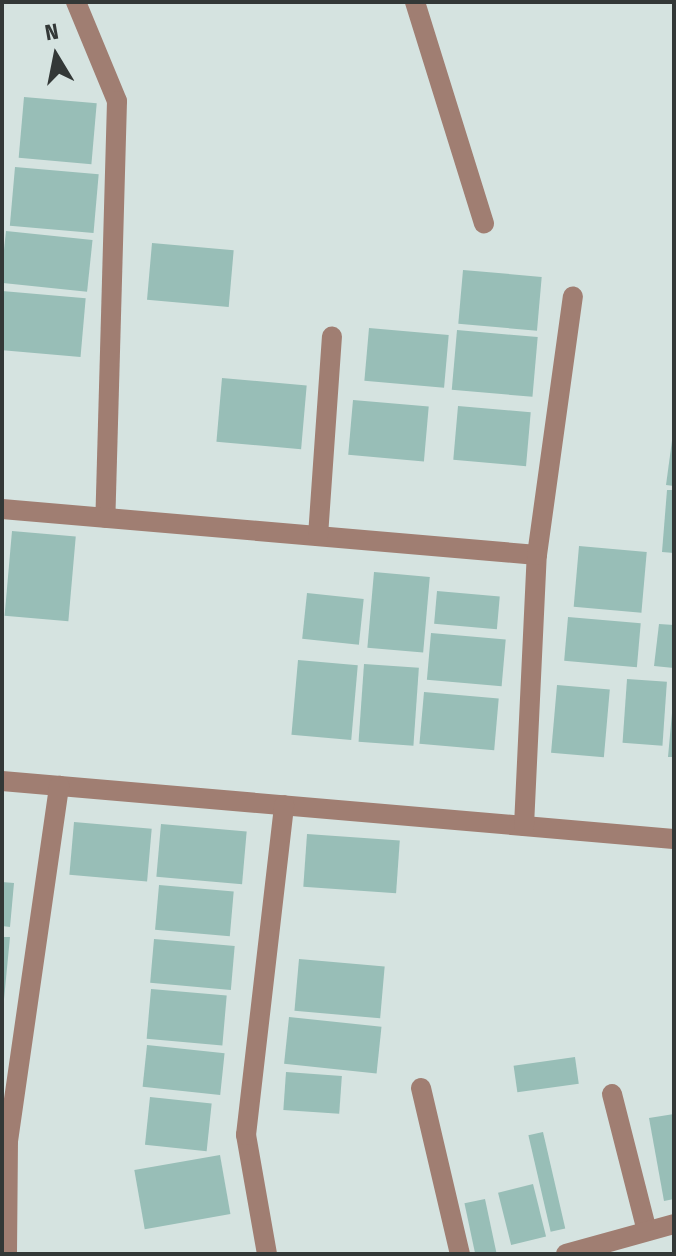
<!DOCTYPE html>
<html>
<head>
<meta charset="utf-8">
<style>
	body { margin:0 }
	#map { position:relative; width:676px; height:1256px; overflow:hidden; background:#d5e3e0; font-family:"Fira Sans Condensed",sans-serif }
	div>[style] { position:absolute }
	.building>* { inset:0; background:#98beb7; transform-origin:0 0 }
	.minor>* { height:20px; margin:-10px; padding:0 10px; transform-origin:10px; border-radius:10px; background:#a07e72 }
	span { translate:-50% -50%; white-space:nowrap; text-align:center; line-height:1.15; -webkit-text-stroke:6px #d5e3e0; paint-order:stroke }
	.frame { position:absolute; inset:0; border:4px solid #333837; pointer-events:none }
	.north { position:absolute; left:16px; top:16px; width:80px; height:80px; -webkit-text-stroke:6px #d5e3e0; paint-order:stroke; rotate:350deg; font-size:22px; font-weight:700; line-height:32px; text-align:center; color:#333837 }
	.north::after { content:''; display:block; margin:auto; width:28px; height:36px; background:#333837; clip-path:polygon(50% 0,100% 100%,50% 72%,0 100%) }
</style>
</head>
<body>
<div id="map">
	<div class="building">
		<i style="left:24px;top:97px;width:73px;height:61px;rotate:5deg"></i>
		<i style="left:15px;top:167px;width:84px;height:59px;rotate:5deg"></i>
		<i style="left:6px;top:231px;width:87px;height:52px;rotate:6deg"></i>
		<i style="left:152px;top:243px;width:82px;height:57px;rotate:5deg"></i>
		<i style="left:463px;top:270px;width:79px;height:54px;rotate:5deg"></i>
		<i style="left:2px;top:291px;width:84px;height:59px;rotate:5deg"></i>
		<i style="left:369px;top:328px;width:80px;height:53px;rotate:5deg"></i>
		<i style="left:457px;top:330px;width:81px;height:60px;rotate:5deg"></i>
		<i style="left:222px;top:378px;width:85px;height:64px;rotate:5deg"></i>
		<i style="left:353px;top:400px;width:76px;height:55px;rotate:5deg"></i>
		<i style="left:458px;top:406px;width:73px;height:54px;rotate:5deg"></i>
		<i style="clip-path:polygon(674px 426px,674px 486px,666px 485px)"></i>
		<i style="clip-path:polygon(667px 490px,674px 490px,674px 553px,662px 552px)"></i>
		<i style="left:12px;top:531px;width:64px;height:85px;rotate:5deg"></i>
		<i style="left:579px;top:546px;width:68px;height:61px;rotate:5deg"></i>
		<i style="left:374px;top:572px;width:56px;height:76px;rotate:5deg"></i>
		<i style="left:437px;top:591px;width:63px;height:33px;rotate:5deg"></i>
		<i style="left:307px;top:593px;width:57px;height:46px;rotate:6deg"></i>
		<i style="left:568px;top:617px;width:73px;height:44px;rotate:5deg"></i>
		<i style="clip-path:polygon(659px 624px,674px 625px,674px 668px,654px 666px)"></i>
		<i style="left:431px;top:633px;width:75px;height:47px;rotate:5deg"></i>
		<i style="left:298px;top:660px;width:60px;height:75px;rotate:5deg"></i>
		<i style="left:364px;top:664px;width:55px;height:78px;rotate:4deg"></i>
		<i style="left:627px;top:679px;width:40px;height:64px;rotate:4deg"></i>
		<i style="left:557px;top:685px;width:53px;height:68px;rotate:5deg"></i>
		<i style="left:424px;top:692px;width:75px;height:52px;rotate:5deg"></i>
		<i style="clip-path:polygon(672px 713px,674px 713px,674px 757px,668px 757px)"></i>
		<i style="left:74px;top:822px;width:78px;height:53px;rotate:5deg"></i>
		<i style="left:161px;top:824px;width:86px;height:53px;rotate:5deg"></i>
		<i style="left:307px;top:834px;width:93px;height:53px;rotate:4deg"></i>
		<i style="clip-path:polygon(2px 882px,14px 883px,10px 927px,2px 926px)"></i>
		<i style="left:159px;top:885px;width:75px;height:45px;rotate:5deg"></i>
		<i style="clip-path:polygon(2px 937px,10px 937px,4px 999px,2px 999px)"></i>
		<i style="left:154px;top:939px;width:81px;height:44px;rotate:5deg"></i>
		<i style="left:299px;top:959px;width:86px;height:52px;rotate:5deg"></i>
		<i style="left:151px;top:989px;width:76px;height:50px;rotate:5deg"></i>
		<i style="left:289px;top:1017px;width:93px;height:47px;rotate:6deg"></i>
		<i style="left:147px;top:1045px;width:78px;height:42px;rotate:6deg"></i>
		<i style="left:575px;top:1057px;width:27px;height:62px;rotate:82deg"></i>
		<i style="left:286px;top:1072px;width:56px;height:38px;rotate:4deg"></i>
		<i style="left:150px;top:1097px;width:62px;height:48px;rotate:6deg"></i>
		<i style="clip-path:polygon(674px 1114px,674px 1199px,664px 1201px,649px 1118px)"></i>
		<i style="left:543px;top:1132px;width:99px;height:15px;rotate:77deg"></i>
		<i style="left:220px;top:1155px;width:60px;height:87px;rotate:80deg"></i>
		<i style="left:533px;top:1184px;width:54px;height:36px;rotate:76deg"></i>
		<i style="left:485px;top:1199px;width:55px;height:21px;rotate:78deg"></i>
	</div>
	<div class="minor">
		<i style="left:76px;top:2px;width:107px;rotate:67.5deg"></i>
		<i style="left:117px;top:101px;width:417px;rotate:91.6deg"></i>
		<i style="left:415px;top:2px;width:232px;rotate:72.7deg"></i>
		<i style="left:2px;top:509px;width:537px;rotate:4.91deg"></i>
		<i style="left:318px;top:536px;width:200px;rotate:-86deg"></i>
		<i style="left:2px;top:781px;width:674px;rotate:4.93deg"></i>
		<i style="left:524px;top:826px;width:271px;rotate:-87.3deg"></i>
		<i style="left:537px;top:555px;width:261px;rotate:-82.1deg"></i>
		<i style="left:421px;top:1088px;width:171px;rotate:76.8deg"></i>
		<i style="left:612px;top:1094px;width:141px;rotate:75.7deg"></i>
		<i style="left:7px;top:1254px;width:113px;rotate:-89.5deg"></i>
		<i style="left:8px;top:1141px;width:359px;rotate:-81.8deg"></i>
		<i style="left:267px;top:1254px;width:121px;rotate:-100deg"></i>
		<i style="left:246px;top:1135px;width:332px;rotate:-83.4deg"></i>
		<i style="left:566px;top:1254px;width:112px;rotate:-15.5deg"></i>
	</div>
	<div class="frame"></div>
	<div class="north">N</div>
</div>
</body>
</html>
